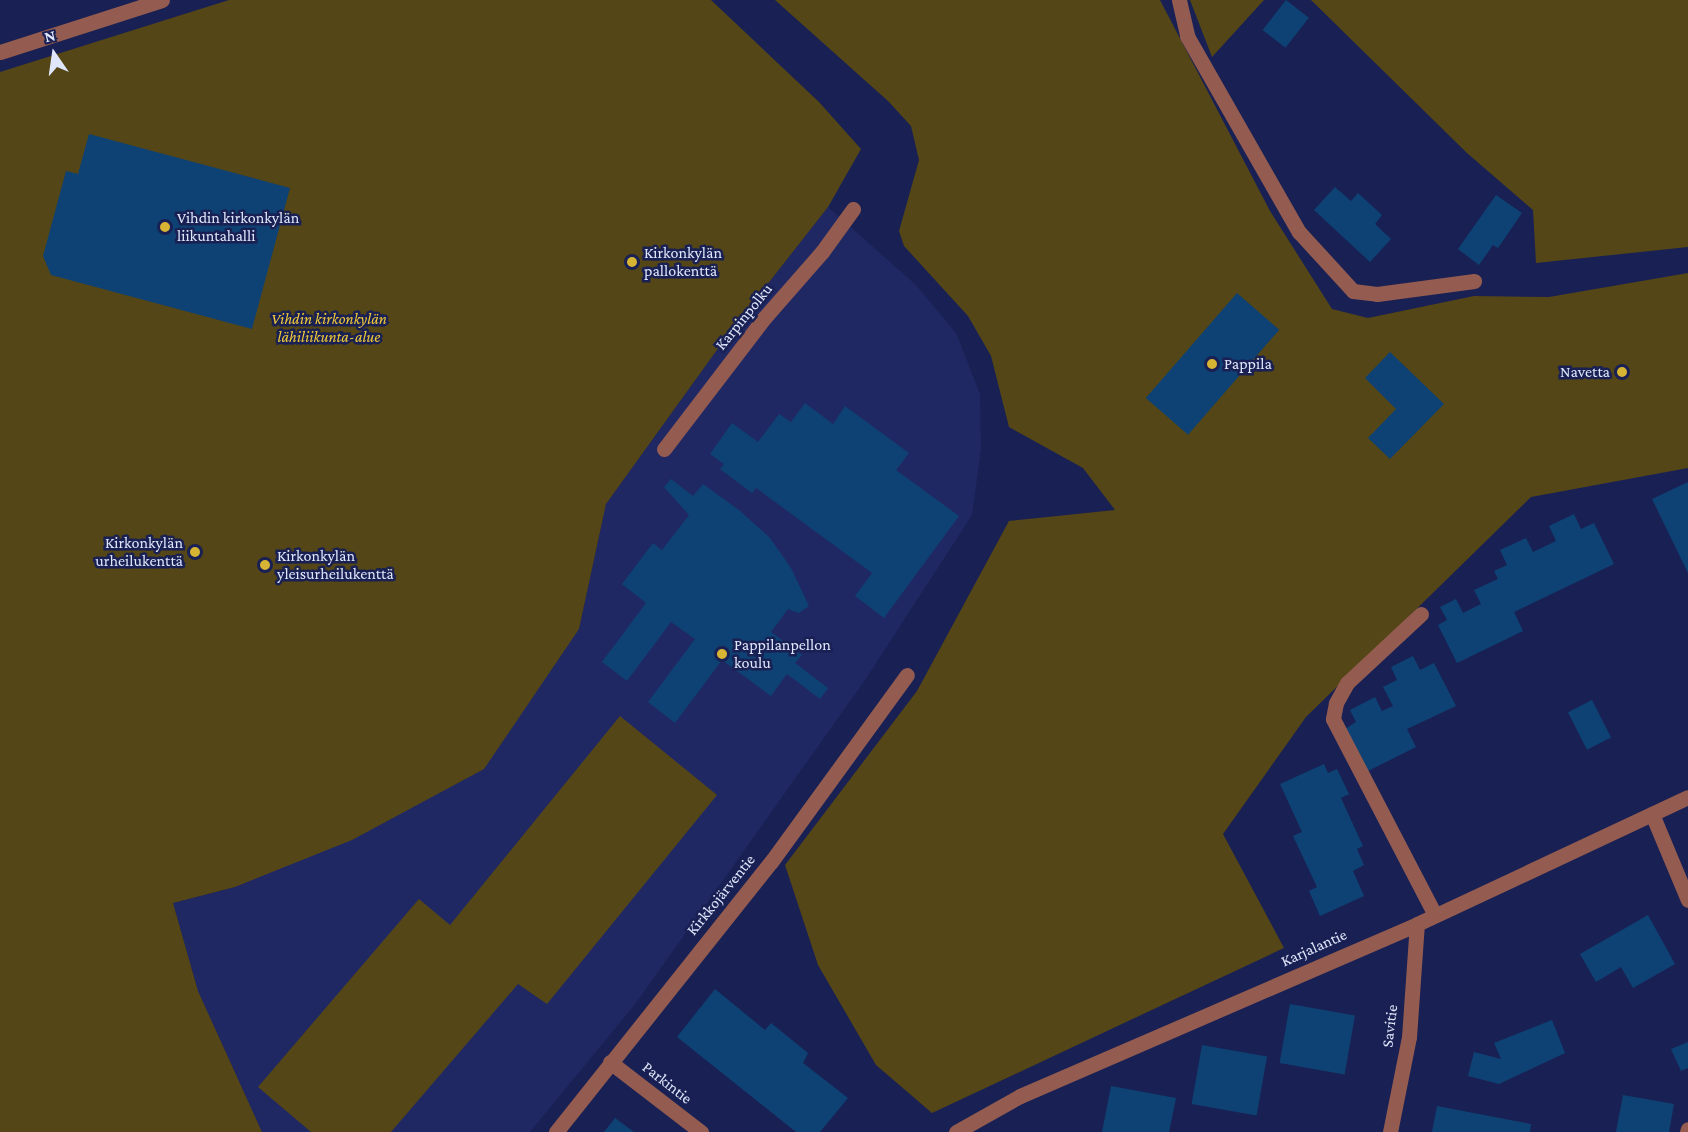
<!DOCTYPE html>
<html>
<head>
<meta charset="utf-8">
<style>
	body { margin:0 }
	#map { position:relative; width:1688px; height:1132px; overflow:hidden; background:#192053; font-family:"Crimson Pro",serif }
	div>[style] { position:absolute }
	.built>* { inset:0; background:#202863 }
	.green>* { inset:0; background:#544617 }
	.building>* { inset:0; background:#0e4274; transform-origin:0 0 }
	.minor>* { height:15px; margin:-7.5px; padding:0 7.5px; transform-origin:7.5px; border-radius:7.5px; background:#945c50 }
	.dots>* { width:16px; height:16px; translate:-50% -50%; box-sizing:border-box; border:3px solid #192053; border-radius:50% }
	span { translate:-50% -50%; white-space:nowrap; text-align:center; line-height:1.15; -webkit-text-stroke:5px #192053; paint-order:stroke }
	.poi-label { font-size:16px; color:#e1e7fb }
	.left { translate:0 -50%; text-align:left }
	.right { translate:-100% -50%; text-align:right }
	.street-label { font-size:16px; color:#e1e7fb }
	.park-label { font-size:16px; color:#f4cc39; font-style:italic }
	.north { position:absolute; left:24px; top:24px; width:60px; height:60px; -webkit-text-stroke:4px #192053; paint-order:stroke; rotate:347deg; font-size:16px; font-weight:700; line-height:24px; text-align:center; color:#e1e7fb }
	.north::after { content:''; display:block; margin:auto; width:21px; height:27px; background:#e1e7fb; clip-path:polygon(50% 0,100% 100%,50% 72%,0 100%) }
</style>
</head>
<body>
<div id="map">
	<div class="built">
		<i style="clip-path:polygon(828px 207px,916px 285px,956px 333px,980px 394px,981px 449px,972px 515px,865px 680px,636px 1003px,530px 1132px,262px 1132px,198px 991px,173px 903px,235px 887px,579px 629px,606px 504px,727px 336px)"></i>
	</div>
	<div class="green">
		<i style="clip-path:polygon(229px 0,711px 0,819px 102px,861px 149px,828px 207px,727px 336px,606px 504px,579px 629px,484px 769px,352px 840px,235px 887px,173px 903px,198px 991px,262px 1132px,0 1132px,0 72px)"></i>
		<i style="clip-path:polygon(775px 0,1160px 0,1270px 211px,1332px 309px,1368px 318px,1474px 296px,1549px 297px,1688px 273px,1688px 468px,1531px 497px,1306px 717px,1223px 834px,1284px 948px,932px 1113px,876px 1065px,818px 965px,785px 865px,917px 691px,1009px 521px,1115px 510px,1083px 468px,1009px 427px,991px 356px,968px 316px,904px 246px,899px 231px,919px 160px,911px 126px,888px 101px)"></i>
		<i style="clip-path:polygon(1190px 0,1264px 0,1212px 57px)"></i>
		<i style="clip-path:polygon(1311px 0,1688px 0,1688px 247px,1536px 263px,1533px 210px,1467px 153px)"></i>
		<i style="clip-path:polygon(620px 716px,717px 795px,547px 1004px,518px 984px,391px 1132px,311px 1132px,258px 1087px,419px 899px,450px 925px)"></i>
	</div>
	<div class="building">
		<i style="left:1286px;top:0;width:29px;height:38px;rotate:38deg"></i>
		<i style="clip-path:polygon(89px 134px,290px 188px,252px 329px,51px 275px,43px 256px,66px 171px,78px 174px)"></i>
		<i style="clip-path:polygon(1335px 187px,1351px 201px,1358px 193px,1382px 215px,1375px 224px,1391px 239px,1370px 262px,1314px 210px)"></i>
		<i style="clip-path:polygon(1496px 195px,1522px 213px,1498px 248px,1493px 245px,1479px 265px,1458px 249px)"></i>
		<i style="left:1237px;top:293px;width:56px;height:139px;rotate:41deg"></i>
		<i style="clip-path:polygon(1390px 352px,1444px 404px,1390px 459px,1368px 438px,1396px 409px,1365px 378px)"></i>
		<i style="clip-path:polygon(805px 403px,833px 424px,845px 406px,909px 453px,896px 470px,959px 516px,884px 618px,855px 596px,872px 573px,756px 488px,752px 493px,720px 469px,724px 464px,710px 454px,732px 423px,758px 442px,779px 414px,791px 422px)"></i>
		<i style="clip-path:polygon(671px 479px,693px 496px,703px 484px,739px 510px,770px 538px,791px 568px,809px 606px,799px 613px,788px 609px,771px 632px,802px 655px,795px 663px,828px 688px,820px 699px,787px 674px,771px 696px,722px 660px,675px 723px,648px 702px,695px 639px,671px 622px,627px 681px,602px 662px,646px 603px,622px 584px,653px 543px,662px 550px,689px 515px,664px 487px)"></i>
		<i style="clip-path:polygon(1688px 482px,1688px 573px,1652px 499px)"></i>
		<i style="clip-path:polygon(1574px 514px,1581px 529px,1594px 523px,1614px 564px,1514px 612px,1523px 631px,1457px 663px,1438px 625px,1447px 620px,1440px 607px,1456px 599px,1463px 613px,1481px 604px,1474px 590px,1498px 579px,1494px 571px,1507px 565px,1500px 550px,1526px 538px,1533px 552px,1556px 541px,1549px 526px)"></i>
		<i style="clip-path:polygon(1413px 656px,1420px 670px,1434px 663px,1456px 706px,1407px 729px,1416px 747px,1366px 772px,1345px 729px,1356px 722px,1350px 710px,1375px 697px,1382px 711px,1393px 706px,1383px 687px,1397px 680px,1391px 667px)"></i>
		<i style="left:1592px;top:700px;width:42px;height:27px;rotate:63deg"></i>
		<i style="clip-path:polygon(1324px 764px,1328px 773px,1337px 769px,1349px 794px,1341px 798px,1363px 846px,1357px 849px,1364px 865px,1353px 871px,1364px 896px,1320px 916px,1309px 891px,1317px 887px,1293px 836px,1302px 832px,1280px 784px)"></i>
		<i style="clip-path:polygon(1648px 915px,1675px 964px,1633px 988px,1621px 967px,1596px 982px,1580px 954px)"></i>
		<i style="clip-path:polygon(715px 989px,765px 1030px,771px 1023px,808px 1053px,803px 1063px,848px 1098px,820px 1132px,796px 1132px,677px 1037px)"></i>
		<i style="left:1290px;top:1004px;width:66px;height:60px;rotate:10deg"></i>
		<i style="clip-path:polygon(1552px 1020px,1565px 1053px,1499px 1084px,1468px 1076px,1474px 1052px,1501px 1059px,1494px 1043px)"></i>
		<i style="clip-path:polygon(1688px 1042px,1688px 1068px,1681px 1071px,1671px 1049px)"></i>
		<i style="left:1202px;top:1045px;width:66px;height:60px;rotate:10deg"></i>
		<i style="clip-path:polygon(1111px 1086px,1176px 1098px,1169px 1132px,1102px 1132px)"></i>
		<i style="clip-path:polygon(1623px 1095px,1674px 1104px,1669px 1132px,1616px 1132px)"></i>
		<i style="clip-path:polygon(1437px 1106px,1531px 1124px,1530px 1132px,1432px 1132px)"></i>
		<i style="clip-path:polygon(615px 1118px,634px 1132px,604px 1132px)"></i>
	</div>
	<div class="minor">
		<i style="left:1179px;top:0;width:37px;rotate:77deg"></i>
		<i style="left:1187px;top:36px;width:226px;rotate:60.3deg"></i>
		<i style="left:1299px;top:232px;width:80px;rotate:47.5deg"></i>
		<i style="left:1353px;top:291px;width:24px;rotate:7deg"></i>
		<i style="left:1377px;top:294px;width:98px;rotate:-7.6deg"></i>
		<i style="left:0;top:52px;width:170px;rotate:-17.8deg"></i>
		<i style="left:664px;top:449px;width:166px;rotate:-52.6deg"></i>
		<i style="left:765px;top:317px;width:86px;rotate:-48.8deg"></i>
		<i style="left:822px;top:252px;width:53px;rotate:-54.2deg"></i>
		<i style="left:1421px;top:614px;width:101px;rotate:137deg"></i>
		<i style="left:1347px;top:683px;width:23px;rotate:119deg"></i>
		<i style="left:1336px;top:703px;width:16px;rotate:101deg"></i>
		<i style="left:1333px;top:719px;width:221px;rotate:62.5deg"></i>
		<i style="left:1652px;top:814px;width:93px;rotate:67.3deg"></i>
		<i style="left:610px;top:1062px;width:115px;rotate:37.6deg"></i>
		<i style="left:556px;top:1132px;width:345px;rotate:-51.5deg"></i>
		<i style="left:771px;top:862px;width:231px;rotate:-54deg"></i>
		<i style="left:956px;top:1132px;width:73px;rotate:-29.4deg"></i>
		<i style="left:1020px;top:1096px;width:433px;rotate:-23.4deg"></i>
		<i style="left:1417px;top:924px;width:299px;rotate:-25.1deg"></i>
		<i style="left:1390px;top:1132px;width:97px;rotate:-78.7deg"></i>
		<i style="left:1409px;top:1037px;width:113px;rotate:-86deg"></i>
		<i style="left:1687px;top:1132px;width:3px;rotate:-72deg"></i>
	</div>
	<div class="dots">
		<i style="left:165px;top:227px;background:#d8b434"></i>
		<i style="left:632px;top:262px;background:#d8b434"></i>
		<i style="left:1212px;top:364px;background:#d8b434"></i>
		<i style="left:1622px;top:372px;background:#d8b434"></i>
		<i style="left:195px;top:552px;background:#d8b434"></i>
		<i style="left:265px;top:565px;background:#d8b434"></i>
		<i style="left:722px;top:654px;background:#d8b434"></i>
	</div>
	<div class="poi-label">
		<span class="left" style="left:177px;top:227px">Vihdin kirkonkylän<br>liikuntahalli</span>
		<span class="left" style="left:644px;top:262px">Kirkonkylän<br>pallokenttä</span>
		<span class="left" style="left:1224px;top:364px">Pappila</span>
		<span class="right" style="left:1610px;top:372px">Navetta</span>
		<span class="right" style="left:183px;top:552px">Kirkonkylän<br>urheilukenttä</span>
		<span class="left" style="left:277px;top:565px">Kirkonkylän<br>yleisurheilukenttä</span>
		<span class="left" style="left:734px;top:654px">Pappilanpellon<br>koulu</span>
	</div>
	<div class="street-label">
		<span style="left:744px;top:317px;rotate:-51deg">Karpinpolku</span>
		<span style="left:721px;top:895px;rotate:-51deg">Kirkkojärventie</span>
		<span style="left:1314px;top:948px;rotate:-24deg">Karjalantie</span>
		<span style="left:1390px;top:1026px;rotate:-83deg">Savitie</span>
		<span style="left:667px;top:1083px;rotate:38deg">Parkintie</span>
	</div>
	<div class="park-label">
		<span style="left:329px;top:328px">Vihdin kirkonkylän<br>lähiliikunta-alue</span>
	</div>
	<div class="north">N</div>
</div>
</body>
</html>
